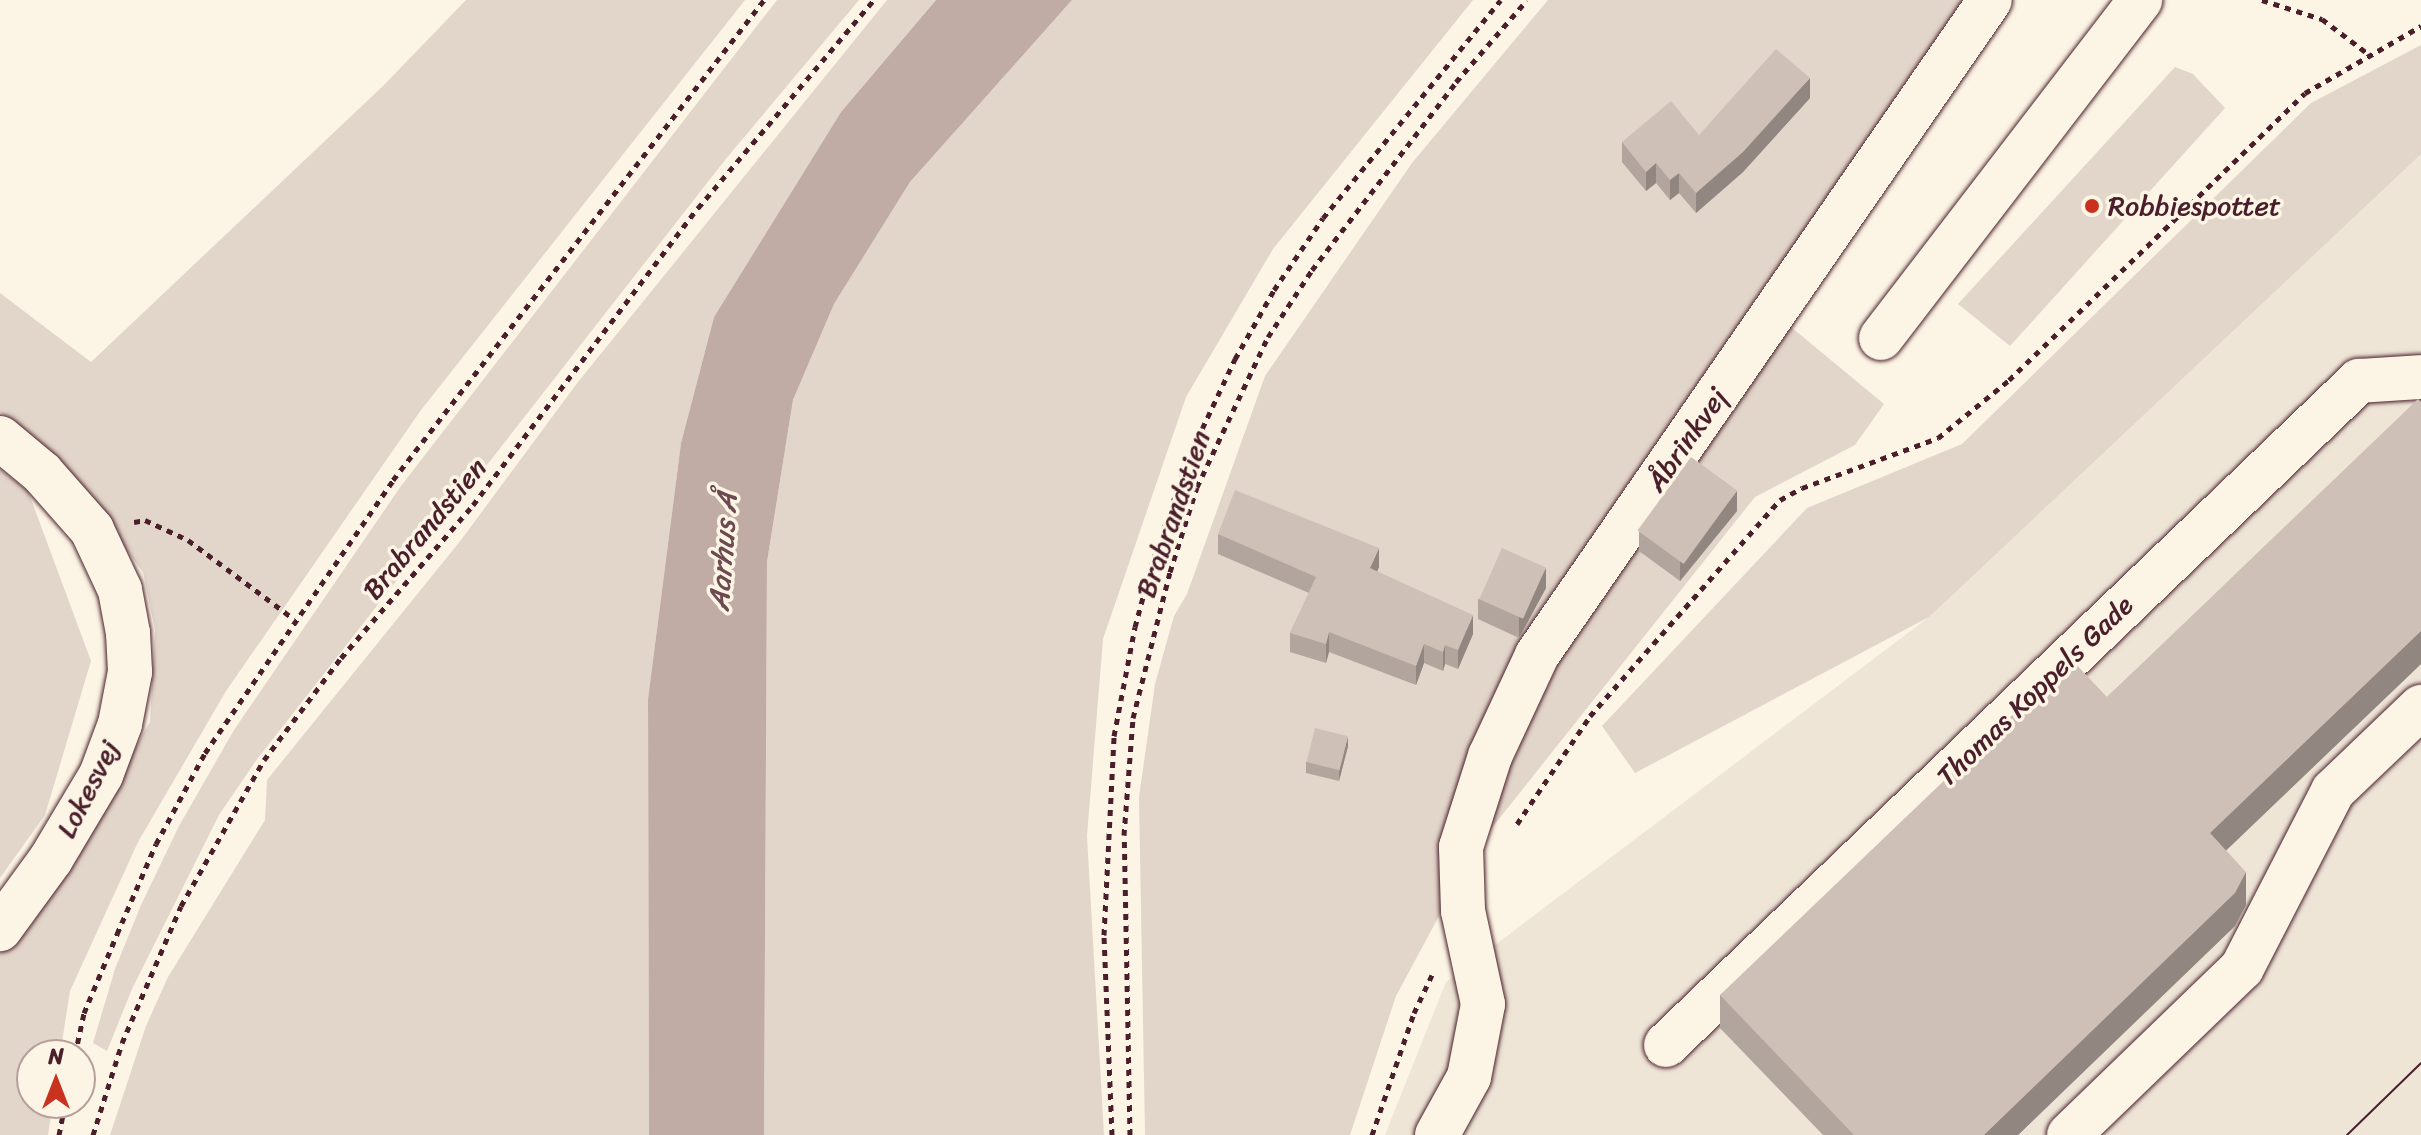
<!DOCTYPE html>
<html>
<head>
<meta charset="utf-8">
<style>
	body { margin:0 }
	#map { position:relative; width:2421px; height:1135px; overflow:hidden; background:#fcf5e5; font-family:Sriracha,sans-serif }
	div>[style] { position:absolute }
	.built>* { inset:0; background:#eee5d7 }
	.green>* { inset:0; background:#e2d5ca }
	.water>* { inset:0; background:#c0aca5 }
	.path>* { height:5px; margin-top:-2.5px; transform-origin:0; background:repeating-linear-gradient(90deg,#4a1f2b 0 6px,transparent 0 12px) }
	.roads { filter:drop-shadow(0 0 2px #4a1f2b) drop-shadow(0 0 2px #4a1f2b) }
	.minor>* { height:44px; margin:-22px; padding:0 22px; transform-origin:22px; border-radius:22px; background:#fcf5e5 }
	.tram>* { height:2px; margin:-1px; padding:0 1px; transform-origin:1px; border-radius:1px; background:#4a1f2b }
	.wall>* { inset:0; background:#b2a59d }
	.shaded-wall>* { inset:0; background:#918680 }
	.building>* { inset:0; background:#cfc0b7; transform-origin:0 0 }
	.dots>* { width:22px; height:22px; translate:-50% -50%; box-sizing:border-box; border:4px solid #fcf5e5; border-radius:50% }
	span { translate:-50% -50%; white-space:nowrap; text-align:center; line-height:1.15; -webkit-text-stroke:7px #fcf5e5; paint-order:stroke }
	.poi-label { font-size:28px; color:#4a1f2b }
	.left { translate:0 -50%; text-align:left }
	.street-label { font-size:28px; color:#4a1f2b }
	.water-label { font-size:30px; color:#6d4950; font-style:italic }
	.north { position:absolute; left:16px; top:1039px; width:80px; height:80px; box-sizing:border-box; background:#fcf5e5; border:2px solid #b59f9b; border-radius:50%; rotate:0deg; font-size:22px; font-weight:700; line-height:32px; text-align:center; color:#4a1f2b }
	.north::after { content:''; display:block; margin:auto; width:28px; height:36px; background:#c8321e; clip-path:polygon(50% 0,100% 100%,50% 72%,0 100%) }
</style>
</head>
<body>
<div id="map">
	<div class="built">
		<i style="clip-path:polygon(2421px 147px,2421px 1135px,1385px 1135px,1446px 982px,1929px 617px,2333px 220px)"></i>
	</div>
	<div class="green">
		<i style="clip-path:polygon(466px 0,745px 0,421px 410px,226px 691px,138px 842px,70px 991px,60px 1055px,32px 1055px,32px 1103px,53px 1103px,48px 1135px,0 1135px,0 954px,120px 775px,150px 722px,155px 630px,143px 572px,55px 455px,0 412px,0 293px,91px 362px,384px 85px)"></i>
		<i style="clip-path:polygon(777px 0,859px 0,725px 160px,255px 762px,219px 815px,132px 989px,107px 1051px,93px 1043px,115px 969px,141px 905px,179px 826px,234px 730px,401px 486px)"></i>
		<i style="clip-path:polygon(887px 0,936px 0,841px 112px,714px 317px,681px 443px,648px 699px,649px 1135px,110px 1135px,146px 1026px,168px 977px,265px 820px,267px 780px,461px 540px,578px 382px)"></i>
		<i style="clip-path:polygon(1072px 0,1473px 0,1273px 249px,1186px 397px,1103px 639px,1087px 836px,1104px 1135px,764px 1135px,767px 562px,793px 400px,834px 304px,910px 182px)"></i>
		<i style="clip-path:polygon(1548px 0,1969px 0,1762px 303px,1884px 404px,1855px 445px,1755px 497px,1475px 849px,1396px 996px,1350px 1135px,1145px 1135px,1139px 797px,1155px 684px,1174px 616px,1187px 594px,1265px 376px,1412px 163px)"></i>
		<i style="clip-path:polygon(2421px 45px,2421px 154px,1929px 617px,1635px 773px,1602px 726px,1807px 508px,1962px 444px,2311px 103px)"></i>
		<i style="clip-path:polygon(2175px 67px,2193px 74px,2225px 108px,2010px 346px,1958px 304px)"></i>
		<i style="clip-path:polygon(0 469px,28px 491px,91px 661px,45px 815px,0 878px)"></i>
	</div>
	<div class="water">
		<i style="clip-path:polygon(936px 0,1072px 0,910px 182px,834px 304px,793px 400px,767px 562px,764px 1135px,649px 1135px,648px 699px,681px 443px,714px 317px,841px 112px)"></i>
	</div>
	<div class="path">
		<i style="left:2262px;top:0;width:63px;rotate:17.6deg"></i>
		<i style="left:2322px;top:19px;width:61px;rotate:37.1deg"></i>
		<i style="left:134px;top:522px;width:11px;rotate:-10deg"></i>
		<i style="left:145px;top:520px;width:47px;rotate:24.9deg"></i>
		<i style="left:188px;top:540px;width:132px;rotate:36.7deg"></i>
		<i style="left:1517px;top:824px;width:130px;rotate:-55.9deg"></i>
		<i style="left:1590px;top:716px;width:288px;rotate:-48.7deg"></i>
		<i style="left:1780px;top:500px;width:25px;rotate:-29deg"></i>
		<i style="left:1802px;top:488px;width:145px;rotate:-20.2deg"></i>
		<i style="left:1938px;top:438px;width:92px;rotate:-39.2deg"></i>
		<i style="left:2009px;top:380px;width:412px;rotate:-44.1deg"></i>
		<i style="left:2305px;top:93px;width:134px;rotate:-30deg"></i>
		<i style="left:75px;top:1055px;width:43px;rotate:-77.9deg"></i>
		<i style="left:84px;top:1013px;width:86px;rotate:-67.3deg"></i>
		<i style="left:117px;top:934px;width:98px;rotate:-66.6deg"></i>
		<i style="left:156px;top:844px;width:103px;rotate:-61.7deg"></i>
		<i style="left:205px;top:753px;width:331px;rotate:-55.4deg"></i>
		<i style="left:393px;top:480px;width:607px;rotate:-52.3deg"></i>
		<i style="left:59px;top:1135px;width:33px;rotate:-79deg"></i>
		<i style="left:93px;top:1135px;width:96px;rotate:-72.5deg"></i>
		<i style="left:122px;top:1043px;width:149px;rotate:-66.7deg"></i>
		<i style="left:181px;top:906px;width:168px;rotate:-60.4deg"></i>
		<i style="left:264px;top:760px;width:128px;rotate:-53deg"></i>
		<i style="left:341px;top:658px;width:202px;rotate:-49.2deg"></i>
		<i style="left:473px;top:505px;width:373px;rotate:-52.9deg"></i>
		<i style="left:698px;top:208px;width:272px;rotate:-49.8deg"></i>
		<i style="left:1112px;top:1135px;width:200px;rotate:-92.3deg"></i>
		<i style="left:1104px;top:935px;width:199px;rotate:-87.1deg"></i>
		<i style="left:1114px;top:736px;width:111px;rotate:-79.1deg"></i>
		<i style="left:1135px;top:627px;width:69px;rotate:-75deg"></i>
		<i style="left:1153px;top:560px;width:105px;rotate:-71deg"></i>
		<i style="left:1187px;top:461px;width:113px;rotate:-64.8deg"></i>
		<i style="left:1235px;top:359px;width:79px;rotate:-60.5deg"></i>
		<i style="left:1274px;top:290px;width:87px;rotate:-55.8deg"></i>
		<i style="left:1323px;top:218px;width:281px;rotate:-50.8deg"></i>
		<i style="left:1130px;top:1135px;width:300px;rotate:-91.1deg"></i>
		<i style="left:1124px;top:835px;width:117px;rotate:-85.6deg"></i>
		<i style="left:1133px;top:718px;width:151px;rotate:-75.8deg"></i>
		<i style="left:1170px;top:572px;width:89px;rotate:-72.4deg"></i>
		<i style="left:1197px;top:487px;width:166px;rotate:-64.7deg"></i>
		<i style="left:1268px;top:337px;width:80px;rotate:-56.7deg"></i>
		<i style="left:1312px;top:270px;width:237px;rotate:-52.5deg"></i>
		<i style="left:1456px;top:82px;width:108px;rotate:-49.1deg"></i>
		<i style="left:1372px;top:1135px;width:129px;rotate:-71deg"></i>
		<i style="left:1414px;top:1013px;width:42px;rotate:-64.7deg"></i>
	</div>
	<div class="roads">
		<div class="minor">
			<i style="left:1881px;top:338px;width:426px;rotate:-52.5deg"></i>
			<i style="left:0;top:438px;width:55px;rotate:39.8deg"></i>
			<i style="left:42px;top:473px;width:76px;rotate:48.7deg"></i>
			<i style="left:92px;top:530px;width:66px;rotate:65deg"></i>
			<i style="left:120px;top:590px;width:44px;rotate:79.5deg"></i>
			<i style="left:128px;top:633px;width:39px;rotate:87deg"></i>
			<i style="left:130px;top:672px;width:53px;rotate:100.9deg"></i>
			<i style="left:120px;top:724px;width:54px;rotate:110.4deg"></i>
			<i style="left:101px;top:775px;width:98px;rotate:120.8deg"></i>
			<i style="left:51px;top:859px;width:87px;rotate:126.1deg"></i>
			<i style="left:1666px;top:1045px;width:960px;rotate:-43.78deg"></i>
			<i style="left:2359px;top:381px;width:62px;rotate:-3.7deg"></i>
			<i style="left:1437px;top:1135px;width:66px;rotate:-61.1deg"></i>
			<i style="left:1469px;top:1077px;width:74px;rotate:-79.1deg"></i>
			<i style="left:1483px;top:1004px;width:95px;rotate:-102.1deg"></i>
			<i style="left:1463px;top:911px;width:64px;rotate:-91.8deg"></i>
			<i style="left:1461px;top:847px;width:96px;rotate:-72.3deg"></i>
			<i style="left:1490px;top:756px;width:111px;rotate:-65deg"></i>
			<i style="left:1537px;top:655px;width:796px;rotate:-55.33deg"></i>
			<i style="left:2069px;top:1135px;width:240px;rotate:-44deg"></i>
			<i style="left:2242px;top:968px;width:199px;rotate:-62.8deg"></i>
			<i style="left:2333px;top:791px;width:122px;rotate:-43.7deg"></i>
		</div>
	</div>
	<div class="tram">
		<i style="left:2347px;top:1135px;width:103px;rotate:-44.2deg"></i>
	</div>
	<div class="wall">
		<i style="clip-path:polygon(1810px 98px,1743px 172px,1696px 213px,1679px 193px,1670px 200px,1656px 183px,1646px 191px,1622px 162px,1622px 142px,1699px 135px)"></i>
		<i style="clip-path:polygon(2421px 403px,2421px 664px,2226px 850px,2246px 905px,2235px 926px,2018px 1135px,1823px 1135px,1720px 1028px,1720px 995px,2107px 697px)"></i>
		<i style="clip-path:polygon(1737px 511px,1680px 581px,1639px 551px,1639px 532px)"></i>
		<i style="clip-path:polygon(1218px 534px,1379px 567px,1377px 571px,1473px 634px,1458px 669px,1445px 664px,1443px 671px,1424px 663px,1416px 685px,1329px 652px,1326px 663px,1290px 652px,1290px 633px,1309px 593px,1218px 554px)"></i>
		<i style="clip-path:polygon(1546px 588px,1519px 638px,1478px 619px,1478px 599px)"></i>
		<i style="clip-path:polygon(1348px 746px,1339px 781px,1306px 773px,1306px 762px)"></i>
	</div>
	<div class="shaded-wall">
		<i style="clip-path:polygon(1810px 78px,1810px 98px,1743px 172px,1696px 213px,1696px 193px)"></i>
		<i style="clip-path:polygon(1656px 163px,1656px 183px,1646px 191px,1646px 172px)"></i>
		<i style="clip-path:polygon(1679px 173px,1679px 193px,1670px 200px,1670px 180px)"></i>
		<i style="clip-path:polygon(1737px 491px,1737px 511px,1680px 581px,1680px 561px)"></i>
		<i style="clip-path:polygon(1379px 548px,1379px 567px,1370px 588px,1370px 568px)"></i>
		<i style="clip-path:polygon(1546px 568px,1546px 588px,1519px 638px,1519px 618px)"></i>
		<i style="clip-path:polygon(1473px 615px,1473px 634px,1458px 669px,1458px 650px)"></i>
		<i style="clip-path:polygon(2421px 631px,2421px 664px,2210px 866px,2210px 833px)"></i>
		<i style="clip-path:polygon(1329px 632px,1329px 652px,1326px 663px,1326px 644px)"></i>
		<i style="clip-path:polygon(1424px 644px,1424px 663px,1416px 685px,1416px 666px)"></i>
		<i style="clip-path:polygon(1445px 645px,1445px 664px,1443px 671px,1443px 652px)"></i>
		<i style="clip-path:polygon(1348px 736px,1348px 746px,1339px 781px,1339px 771px)"></i>
		<i style="clip-path:polygon(2246px 872px,2246px 905px,2235px 926px,2018px 1135px,1984px 1135px)"></i>
	</div>
	<div class="building">
		<i style="clip-path:polygon(1776px 49px,1810px 78px,1743px 152px,1696px 193px,1679px 173px,1670px 180px,1656px 163px,1646px 172px,1622px 142px,1671px 101px,1699px 135px)"></i>
		<i style="clip-path:polygon(2418px 399px,2421px 403px,2421px 631px,2210px 833px,2246px 872px,2235px 893px,1984px 1135px,1854px 1135px,1720px 995px,2071px 659px,2107px 697px)"></i>
		<i style="left:1691px;top:457px;width:57px;height:91px;rotate:36deg"></i>
		<i style="clip-path:polygon(1235px 490px,1379px 548px,1370px 568px,1473px 615px,1458px 650px,1445px 645px,1443px 652px,1424px 644px,1416px 666px,1329px 632px,1326px 644px,1290px 633px,1316px 577px,1218px 534px)"></i>
		<i style="left:1502px;top:548px;width:48px;height:56px;rotate:24deg"></i>
		<i style="left:1315px;top:728px;width:34px;height:35px;rotate:14deg"></i>
	</div>
	<div class="dots">
		<i style="left:2092px;top:206px;background:#c8321e"></i>
	</div>
	<div class="poi-label">
		<span class="left" style="left:2108px;top:206px">Robbiespottet</span>
	</div>
	<div class="street-label">
		<span style="left:1687px;top:440px;rotate:-55deg">Åbrinkvej</span>
		<span style="left:1173px;top:514px;rotate:-71deg">Brabrandstien</span>
		<span style="left:425px;top:529px;rotate:-50deg">Brabrandstien</span>
		<span style="left:2035px;top:691px;rotate:-44deg">Thomas Koppels Gade</span>
		<span style="left:88px;top:789px;rotate:-63deg">Lokesvej</span>
	</div>
	<div class="water-label">
		<span style="left:723px;top:552px;rotate:-86deg">Aarhus Å</span>
	</div>
	<div class="north">N</div>
</div>
</body>
</html>
